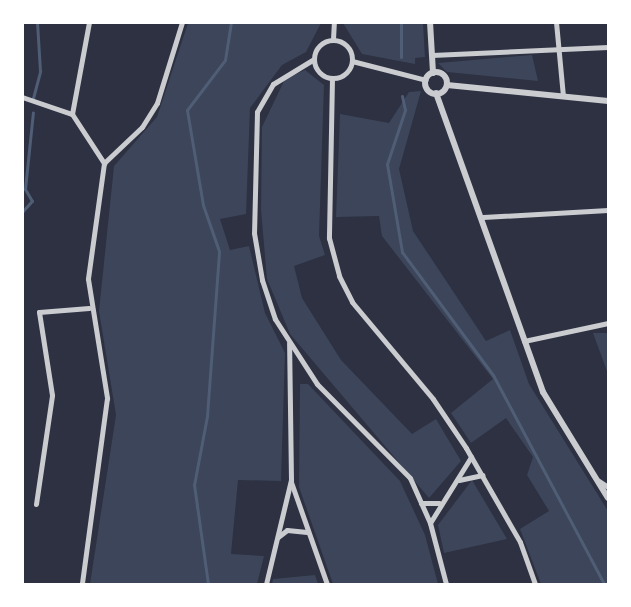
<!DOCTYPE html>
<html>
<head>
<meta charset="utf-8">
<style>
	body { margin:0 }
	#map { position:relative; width:631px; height:607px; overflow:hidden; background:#2d3142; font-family:"Fira Sans",sans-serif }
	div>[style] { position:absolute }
	.green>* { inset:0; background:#3c4559 }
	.stream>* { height:3px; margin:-1.5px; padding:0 1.5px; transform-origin:1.5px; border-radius:1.5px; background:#4f5d75 }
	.minor>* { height:5px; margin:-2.5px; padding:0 2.5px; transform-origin:2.5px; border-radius:2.5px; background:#caccd0 }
	.minor>.ring { margin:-2.5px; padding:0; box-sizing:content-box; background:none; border:5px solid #caccd0; border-radius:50% }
	.tertiary>* { height:6px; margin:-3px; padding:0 3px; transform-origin:3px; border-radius:3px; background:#caccd0 }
	.tertiary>.ring { margin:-3px; padding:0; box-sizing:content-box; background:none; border:6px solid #caccd0; border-radius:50% }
	span { translate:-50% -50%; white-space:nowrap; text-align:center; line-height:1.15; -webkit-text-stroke:4.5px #fff; paint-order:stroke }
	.frame { position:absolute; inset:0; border:24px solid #fff; pointer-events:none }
</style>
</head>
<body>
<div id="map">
	<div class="green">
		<i style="clip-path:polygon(188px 23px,321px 23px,306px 52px,282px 65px,250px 108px,246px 214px,220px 219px,230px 250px,249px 246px,265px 313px,285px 353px,281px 481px,238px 480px,231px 554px,264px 556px,257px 584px,90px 584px,116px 415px,99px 311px,114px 166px,157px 117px)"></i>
		<i style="clip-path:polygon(343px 23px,423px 23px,425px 57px,415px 58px,415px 64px,362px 54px)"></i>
		<i style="clip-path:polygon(532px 55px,538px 81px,447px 72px,438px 63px)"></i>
		<i style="clip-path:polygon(305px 70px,324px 85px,319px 236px,325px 255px,294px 266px,302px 298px,341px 360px,412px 434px,436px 419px,461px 461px,429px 498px,290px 334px,267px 279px,261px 210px,262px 127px,285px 79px)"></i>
		<i style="clip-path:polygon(421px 91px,399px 169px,413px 231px,486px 341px,510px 330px,529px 384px,608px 511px,608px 584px,541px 584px,520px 529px,549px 511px,527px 475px,533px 457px,506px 418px,471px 443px,451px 413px,493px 379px,382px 236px,379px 216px,336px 217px,340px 114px,389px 123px,409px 92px)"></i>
		<i style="clip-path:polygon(593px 333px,608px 333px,608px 376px,608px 374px)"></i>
		<i style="clip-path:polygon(300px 384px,308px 384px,400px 481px,425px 535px,438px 584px,333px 584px,299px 487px)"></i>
		<i style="clip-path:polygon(472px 480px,507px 539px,444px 553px,438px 525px)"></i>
		<i style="clip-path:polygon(315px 575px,318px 584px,272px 584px,273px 579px)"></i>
	</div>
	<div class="stream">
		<i style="left:401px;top:22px;width:35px;rotate:90deg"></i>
		<i style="left:402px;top:96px;width:14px;rotate:78deg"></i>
		<i style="left:405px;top:110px;width:57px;rotate:108.4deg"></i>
		<i style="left:387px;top:164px;width:89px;rotate:80.3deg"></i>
		<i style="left:402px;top:252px;width:153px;rotate:53.5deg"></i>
		<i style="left:493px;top:375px;width:237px;rotate:62deg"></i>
		<i style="left:33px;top:98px;width:28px;rotate:-75deg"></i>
		<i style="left:40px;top:71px;width:49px;rotate:-93.5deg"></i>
		<i style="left:22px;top:212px;width:15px;rotate:-48deg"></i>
		<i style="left:32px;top:201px;width:14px;rotate:-120deg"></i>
		<i style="left:25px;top:189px;width:77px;rotate:-84.1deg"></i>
		<i style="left:208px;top:584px;width:100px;rotate:-98deg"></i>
		<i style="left:194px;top:485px;width:70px;rotate:-79.3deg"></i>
		<i style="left:207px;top:416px;width:165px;rotate:-85.8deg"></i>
		<i style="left:219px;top:251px;width:49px;rotate:-109.2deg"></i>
		<i style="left:203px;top:205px;width:96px;rotate:-99.6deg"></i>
		<i style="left:187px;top:110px;width:63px;rotate:-52.8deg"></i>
		<i style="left:225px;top:60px;width:38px;rotate:-81deg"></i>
	</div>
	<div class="minor">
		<i style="left:556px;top:22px;width:74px;rotate:84.6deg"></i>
		<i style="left:333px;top:39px;width:17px;rotate:-87deg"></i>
		<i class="ring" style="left:314px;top:40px;width:33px;height:33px"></i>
		<i style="left:432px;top:55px;width:176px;rotate:-2.6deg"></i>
		<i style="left:314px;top:59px;width:48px;rotate:148.6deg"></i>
		<i style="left:273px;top:84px;width:32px;rotate:120deg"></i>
		<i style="left:257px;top:112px;width:121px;rotate:91.4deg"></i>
		<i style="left:254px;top:233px;width:48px;rotate:80.3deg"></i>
		<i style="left:262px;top:280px;width:41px;rotate:71.6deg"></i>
		<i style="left:275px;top:319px;width:77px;rotate:57.1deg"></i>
		<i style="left:317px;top:384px;width:132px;rotate:45.3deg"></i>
		<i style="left:410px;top:478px;width:49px;rotate:66deg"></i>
		<i style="left:430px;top:523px;width:63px;rotate:75.3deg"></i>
		<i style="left:352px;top:61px;width:76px;rotate:14.4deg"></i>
		<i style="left:332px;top:78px;width:160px;rotate:91.1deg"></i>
		<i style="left:329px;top:238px;width:39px;rotate:75deg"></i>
		<i style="left:339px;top:276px;width:29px;rotate:63deg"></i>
		<i style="left:352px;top:302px;width:126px;rotate:50.1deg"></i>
		<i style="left:433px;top:399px;width:59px;rotate:56deg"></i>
		<i style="left:466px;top:448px;width:108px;rotate:60.1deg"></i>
		<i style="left:520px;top:542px;width:45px;rotate:70.3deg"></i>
		<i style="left:22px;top:97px;width:53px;rotate:18.8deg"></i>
		<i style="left:72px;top:114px;width:59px;rotate:56.9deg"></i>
		<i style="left:104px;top:163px;width:117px;rotate:97.9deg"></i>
		<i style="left:88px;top:279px;width:121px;rotate:80.9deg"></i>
		<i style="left:107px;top:398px;width:188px;rotate:97.7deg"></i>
		<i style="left:72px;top:114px;width:94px;rotate:-79.5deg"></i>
		<i style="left:104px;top:163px;width:52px;rotate:-43.5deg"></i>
		<i style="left:142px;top:127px;width:28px;rotate:-58deg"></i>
		<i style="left:157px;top:103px;width:85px;rotate:-72.8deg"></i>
		<i style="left:483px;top:217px;width:125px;rotate:-3.2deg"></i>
		<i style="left:524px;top:341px;width:86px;rotate:-12.1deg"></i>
		<i style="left:459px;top:480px;width:24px;rotate:-12deg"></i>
		<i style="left:599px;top:481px;width:11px;rotate:34deg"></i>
		<i style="left:291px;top:482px;width:108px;rotate:70.6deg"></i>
		<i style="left:421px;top:503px;width:18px"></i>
		<i style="left:36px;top:504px;width:110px;rotate:-81.6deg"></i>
		<i style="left:52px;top:395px;width:84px;rotate:-98.9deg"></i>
		<i style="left:39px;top:312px;width:50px;rotate:-4.6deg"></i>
		<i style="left:430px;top:523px;width:78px;rotate:-58.2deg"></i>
		<i style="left:278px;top:537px;width:11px;rotate:-38deg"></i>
		<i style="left:287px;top:530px;width:20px;rotate:6deg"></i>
		<i style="left:266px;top:584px;width:107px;rotate:-76.5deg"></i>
		<i style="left:291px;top:480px;width:137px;rotate:-90.8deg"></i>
	</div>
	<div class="tertiary">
		<i style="left:430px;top:22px;width:51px;rotate:86.6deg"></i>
		<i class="ring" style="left:425px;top:72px;width:16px;height:16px"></i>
		<i style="left:447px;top:85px;width:162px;rotate:5.7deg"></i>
		<i style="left:436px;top:93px;width:318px;rotate:70.3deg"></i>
		<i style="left:543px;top:392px;width:124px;rotate:58.5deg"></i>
	</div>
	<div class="frame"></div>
</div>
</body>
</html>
